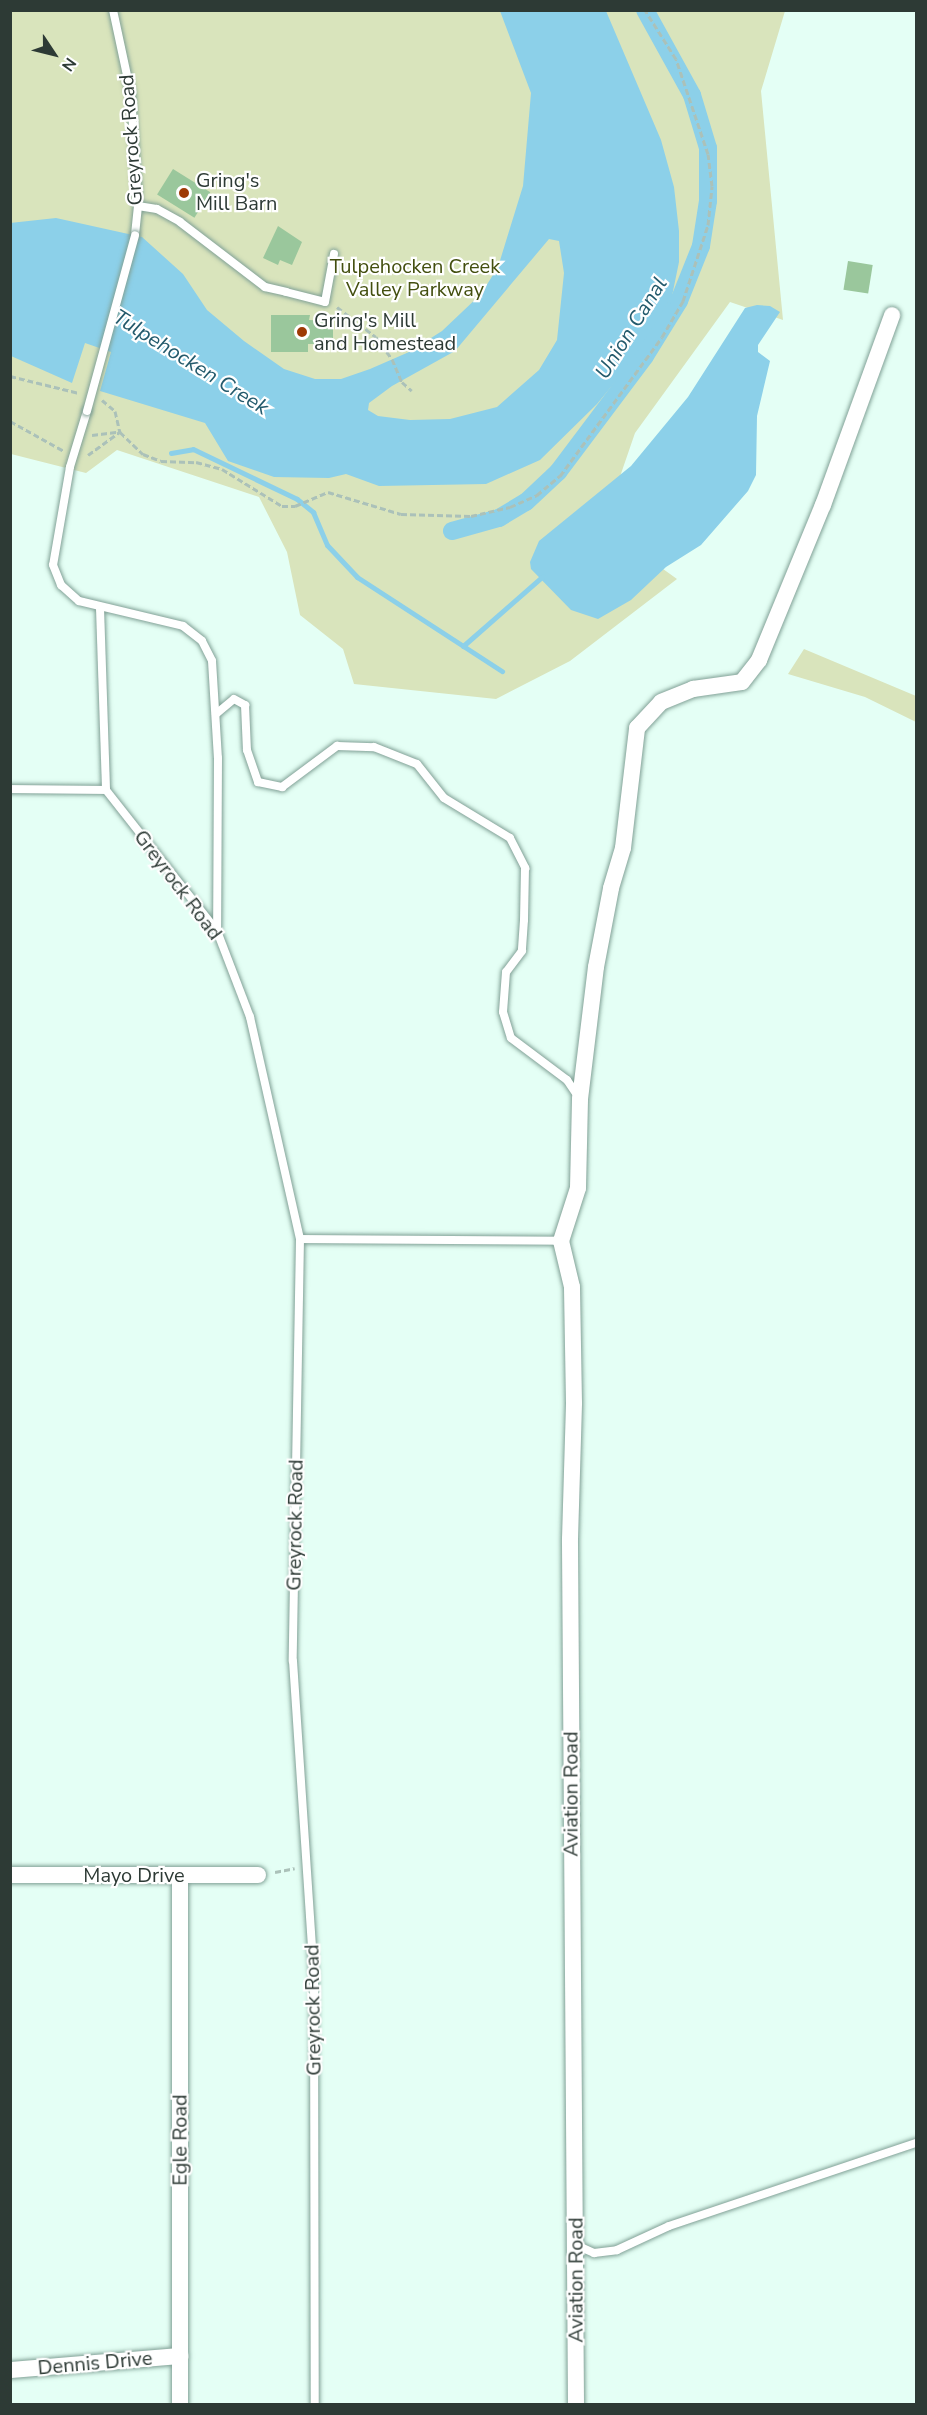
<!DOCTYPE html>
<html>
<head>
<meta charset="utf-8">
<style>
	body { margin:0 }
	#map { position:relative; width:927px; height:2415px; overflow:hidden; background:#e4fff5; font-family:"Nunito Sans",sans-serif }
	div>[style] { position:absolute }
	.green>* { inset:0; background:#d9e4bc }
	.water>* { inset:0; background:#8cd0e9 }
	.stream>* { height:5px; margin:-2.5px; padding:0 2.5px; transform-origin:2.5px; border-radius:2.5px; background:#8cd0e9 }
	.canal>* { height:18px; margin:-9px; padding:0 9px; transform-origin:9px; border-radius:9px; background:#8cd0e9 }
	.building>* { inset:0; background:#9ac79c; transform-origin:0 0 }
	.path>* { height:3px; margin-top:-1.5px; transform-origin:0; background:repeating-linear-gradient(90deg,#abc1b9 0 6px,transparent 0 9px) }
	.roads { filter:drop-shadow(0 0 2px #81a196) drop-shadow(0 0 2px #81a196) }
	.lane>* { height:8px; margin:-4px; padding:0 4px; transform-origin:4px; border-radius:4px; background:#fff }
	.street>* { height:16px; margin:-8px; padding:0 8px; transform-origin:8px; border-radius:8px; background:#fff }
	.bridges { filter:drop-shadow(0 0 2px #81a196) drop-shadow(0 0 2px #81a196) }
	.lane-bridge>* { height:8px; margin:-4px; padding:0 4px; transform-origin:4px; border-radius:4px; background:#fff }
	.dots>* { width:16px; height:16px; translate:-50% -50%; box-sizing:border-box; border:3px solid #fff; border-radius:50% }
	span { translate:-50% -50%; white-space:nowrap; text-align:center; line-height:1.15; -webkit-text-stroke:4.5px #fff; paint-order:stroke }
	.street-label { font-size:20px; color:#2d3a35 }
	.poi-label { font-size:20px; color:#2d3a35 }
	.left { translate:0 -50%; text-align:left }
	.park-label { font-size:20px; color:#434f0f }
	.water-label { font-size:21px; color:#235a6c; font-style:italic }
	.frame { position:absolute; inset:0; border:12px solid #2d3a35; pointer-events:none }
	.north { position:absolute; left:24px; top:24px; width:60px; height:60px; -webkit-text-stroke:4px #fff; paint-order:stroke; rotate:125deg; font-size:16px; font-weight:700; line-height:24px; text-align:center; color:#2d3a35 }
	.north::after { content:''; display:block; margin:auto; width:21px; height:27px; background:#2d3a35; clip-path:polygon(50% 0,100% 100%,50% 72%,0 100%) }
</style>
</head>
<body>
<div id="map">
	<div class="green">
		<i style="clip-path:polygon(10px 11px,785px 11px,761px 91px,783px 320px,730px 302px,635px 433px,603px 526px,677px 579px,570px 661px,496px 699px,354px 684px,343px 649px,300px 615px,287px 552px,259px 497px,117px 450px,86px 473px,11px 454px)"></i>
		<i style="clip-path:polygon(804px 649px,916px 696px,916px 722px,865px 697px,788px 674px)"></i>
	</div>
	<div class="water">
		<i style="clip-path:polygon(evenodd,500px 11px,606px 11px,661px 140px,674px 187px,679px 231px,679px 262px,672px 296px,634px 359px,597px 404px,540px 460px,486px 484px,379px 486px,346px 474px,329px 478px,274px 477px,228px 461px,205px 423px,100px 391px,111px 352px,85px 343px,72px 383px,11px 356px,10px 223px,56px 218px,142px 237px,183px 274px,207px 310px,244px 341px,284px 369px,315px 379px,341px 379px,370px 369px,409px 352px,442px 331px,481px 294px,498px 267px,523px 186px,531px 93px,500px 11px,549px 239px,559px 241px,564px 273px,557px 340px,539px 370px,497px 407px,450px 419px,410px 420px,378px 416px,368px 410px,369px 403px,392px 386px,455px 351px,549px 239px)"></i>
		<i style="clip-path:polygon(757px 305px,770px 306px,780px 312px,758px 345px,758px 352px,770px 361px,757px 416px,756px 475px,748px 491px,701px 545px,666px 567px,631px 600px,598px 619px,571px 610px,531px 569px,530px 562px,539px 541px,631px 466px,688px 397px,745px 308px)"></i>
	</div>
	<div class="stream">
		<i style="left:171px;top:453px;width:22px;rotate:-10deg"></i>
		<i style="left:193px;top:449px;width:115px;rotate:25.7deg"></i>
		<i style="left:297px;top:499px;width:21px;rotate:39deg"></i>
		<i style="left:313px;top:512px;width:36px;rotate:67deg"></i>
		<i style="left:327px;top:545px;width:44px;rotate:46.8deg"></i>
		<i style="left:357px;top:577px;width:173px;rotate:33deg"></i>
		<i style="left:463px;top:646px;width:106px;rotate:-41.2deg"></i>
	</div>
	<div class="canal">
		<i style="left:452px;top:531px;width:49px;rotate:-15.5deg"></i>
		<i style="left:499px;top:518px;width:31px;rotate:-31deg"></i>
		<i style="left:526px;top:502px;width:44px;rotate:-43.2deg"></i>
		<i style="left:558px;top:472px;width:145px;rotate:-53.1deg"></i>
		<i style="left:645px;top:356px;width:65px;rotate:-58.3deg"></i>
		<i style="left:679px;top:301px;width:59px;rotate:-68.2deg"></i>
		<i style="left:701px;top:246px;width:46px;rotate:-81.2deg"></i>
		<i style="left:708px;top:201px;width:53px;rotate:-90deg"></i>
		<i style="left:708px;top:148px;width:55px;rotate:-106.8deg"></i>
		<i style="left:692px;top:95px;width:97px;rotate:-118.9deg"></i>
	</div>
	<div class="building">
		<i style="left:173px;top:169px;width:44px;height:30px;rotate:32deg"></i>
		<i style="clip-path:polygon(278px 226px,302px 242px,292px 265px,280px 260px,278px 265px,263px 258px)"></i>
		<i style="left:848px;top:261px;width:25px;height:29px;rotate:9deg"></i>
		<i style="clip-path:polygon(271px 315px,310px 315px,309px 320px,333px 321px,333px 344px,308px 344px,308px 352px,271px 352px)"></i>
	</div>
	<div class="path">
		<i style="left:337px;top:307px;width:49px;rotate:37.6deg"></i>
		<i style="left:376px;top:337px;width:27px;rotate:54deg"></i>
		<i style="left:392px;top:359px;width:25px;rotate:67deg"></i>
		<i style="left:402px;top:382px;width:13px;rotate:42deg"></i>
		<i style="left:10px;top:376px;width:71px;rotate:13.8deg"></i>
		<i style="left:102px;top:400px;width:17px;rotate:40deg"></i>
		<i style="left:115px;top:411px;width:22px;rotate:77deg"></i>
		<i style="left:120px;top:432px;width:32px;rotate:44deg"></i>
		<i style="left:143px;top:454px;width:19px;rotate:21deg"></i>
		<i style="left:161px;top:461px;width:35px;rotate:2deg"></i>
		<i style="left:196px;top:462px;width:27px;rotate:15deg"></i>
		<i style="left:222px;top:469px;width:70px;rotate:31.7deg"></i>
		<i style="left:282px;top:506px;width:13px"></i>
		<i style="left:295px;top:506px;width:36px;rotate:-23deg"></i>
		<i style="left:328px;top:492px;width:76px;rotate:16.8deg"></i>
		<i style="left:401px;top:514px;width:70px;rotate:1.6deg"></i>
		<i style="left:471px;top:516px;width:40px;rotate:-13deg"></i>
		<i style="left:510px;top:507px;width:30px;rotate:-24deg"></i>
		<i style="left:537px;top:495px;width:30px;rotate:-40deg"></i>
		<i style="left:560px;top:476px;width:172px;rotate:-53.7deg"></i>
		<i style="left:662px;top:337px;width:42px;rotate:-59.7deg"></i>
		<i style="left:683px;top:301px;width:80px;rotate:-71.8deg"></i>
		<i style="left:708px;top:225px;width:39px;rotate:-84deg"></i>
		<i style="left:712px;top:186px;width:32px;rotate:-97deg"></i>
		<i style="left:708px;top:154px;width:100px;rotate:-108.6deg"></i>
		<i style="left:676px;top:59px;width:58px;rotate:-122.3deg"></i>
		<i style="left:10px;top:421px;width:62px;rotate:29.1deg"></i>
		<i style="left:92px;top:435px;width:26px;rotate:-7deg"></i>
		<i style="left:88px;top:455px;width:39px;rotate:-36deg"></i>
		<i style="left:275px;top:1872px;width:20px;rotate:-11deg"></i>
	</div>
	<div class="roads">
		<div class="lane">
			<i style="left:113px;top:10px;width:86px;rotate:77.9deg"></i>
			<i style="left:131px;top:94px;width:112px;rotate:86.4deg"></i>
			<i style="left:138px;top:206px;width:29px;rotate:96deg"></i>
			<i style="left:138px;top:206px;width:19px;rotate:9deg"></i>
			<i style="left:157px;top:209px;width:26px;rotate:29deg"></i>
			<i style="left:180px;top:222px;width:107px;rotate:37.4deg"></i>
			<i style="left:265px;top:287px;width:22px;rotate:13deg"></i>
			<i style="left:286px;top:292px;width:40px;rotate:14.4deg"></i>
			<i style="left:325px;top:302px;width:49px;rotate:-79.4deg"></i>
			<i style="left:87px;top:411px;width:59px;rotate:106.9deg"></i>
			<i style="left:70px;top:467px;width:99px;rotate:99.8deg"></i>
			<i style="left:53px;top:565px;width:22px;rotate:68deg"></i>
			<i style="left:61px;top:585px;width:24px;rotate:42deg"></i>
			<i style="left:79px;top:601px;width:107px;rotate:13.5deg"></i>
			<i style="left:183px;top:626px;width:24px;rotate:38deg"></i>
			<i style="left:202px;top:641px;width:22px;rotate:63deg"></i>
			<i style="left:212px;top:661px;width:97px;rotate:86.5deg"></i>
			<i style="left:218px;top:758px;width:172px;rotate:90.3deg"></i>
			<i style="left:100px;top:608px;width:182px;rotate:88.1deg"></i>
			<i style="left:216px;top:714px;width:23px;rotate:-40deg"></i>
			<i style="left:234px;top:699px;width:13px;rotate:29deg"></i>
			<i style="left:245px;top:705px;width:45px;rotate:87.5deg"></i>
			<i style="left:247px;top:750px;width:34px;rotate:71deg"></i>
			<i style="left:258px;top:782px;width:25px;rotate:12deg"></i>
			<i style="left:282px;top:787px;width:69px;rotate:-36.7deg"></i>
			<i style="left:337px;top:746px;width:37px;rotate:2deg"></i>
			<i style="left:374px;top:747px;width:46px;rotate:21.6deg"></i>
			<i style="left:417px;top:764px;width:43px;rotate:51.5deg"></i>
			<i style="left:444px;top:798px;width:77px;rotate:31.2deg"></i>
			<i style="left:510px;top:838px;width:34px;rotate:63deg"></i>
			<i style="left:525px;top:868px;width:52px;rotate:91.1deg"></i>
			<i style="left:524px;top:920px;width:31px;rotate:94deg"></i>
			<i style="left:522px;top:951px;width:26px;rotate:127deg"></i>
			<i style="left:506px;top:972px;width:40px;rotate:94.3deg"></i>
			<i style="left:503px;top:1012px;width:27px;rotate:73deg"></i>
			<i style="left:511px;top:1038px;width:70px;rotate:36.9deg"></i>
			<i style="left:567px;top:1080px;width:22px;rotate:56deg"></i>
			<i style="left:10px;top:789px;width:96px;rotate:0.6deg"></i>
			<i style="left:106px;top:790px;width:179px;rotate:51.8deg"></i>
			<i style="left:217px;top:931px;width:92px;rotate:69deg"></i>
			<i style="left:250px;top:1017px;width:228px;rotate:77.3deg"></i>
			<i style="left:300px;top:1239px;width:422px;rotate:91deg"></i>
			<i style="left:293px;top:1661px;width:314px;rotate:86.2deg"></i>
			<i style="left:314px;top:1974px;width:430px;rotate:89.9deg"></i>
			<i style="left:300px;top:1239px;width:261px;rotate:0.4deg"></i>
			<i style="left:576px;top:2245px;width:20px;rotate:24deg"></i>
			<i style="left:594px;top:2253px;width:23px;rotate:-7deg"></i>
			<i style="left:617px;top:2250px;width:57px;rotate:-24.8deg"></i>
			<i style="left:669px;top:2226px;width:261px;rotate:-18.6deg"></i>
		</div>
		<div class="street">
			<i style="left:10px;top:1875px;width:248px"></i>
			<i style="left:180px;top:1875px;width:529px;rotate:90deg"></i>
			<i style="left:10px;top:2370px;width:171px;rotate:-4.7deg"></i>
			<i style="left:576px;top:2404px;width:865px;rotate:-90.4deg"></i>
			<i style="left:570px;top:1539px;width:136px;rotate:-88.3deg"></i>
			<i style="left:574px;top:1403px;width:116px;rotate:-91deg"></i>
			<i style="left:572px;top:1287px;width:47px;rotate:-103.4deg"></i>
			<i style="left:561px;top:1241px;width:56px;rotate:-72.2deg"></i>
			<i style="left:578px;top:1188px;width:89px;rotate:-88.7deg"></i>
			<i style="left:580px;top:1099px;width:133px;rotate:-83.1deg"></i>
			<i style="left:596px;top:967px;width:80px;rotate:-79.2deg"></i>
			<i style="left:611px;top:888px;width:42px;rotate:-73.3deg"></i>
			<i style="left:623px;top:848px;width:121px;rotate:-83.3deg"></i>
			<i style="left:637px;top:728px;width:35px;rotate:-47deg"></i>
			<i style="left:661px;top:702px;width:35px;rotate:-22deg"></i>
			<i style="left:693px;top:689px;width:49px;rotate:-8.1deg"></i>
			<i style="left:742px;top:682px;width:28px;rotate:-52deg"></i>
			<i style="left:759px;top:660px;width:168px;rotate:-67.6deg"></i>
			<i style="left:823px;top:505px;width:202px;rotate:-70deg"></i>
		</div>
	</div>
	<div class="bridges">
		<div class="lane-bridge">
			<i style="left:87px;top:411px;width:182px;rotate:-74.7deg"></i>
		</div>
	</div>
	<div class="dots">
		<i style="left:184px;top:193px;background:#9e3a05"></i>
		<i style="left:302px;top:332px;background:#9e3a05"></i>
	</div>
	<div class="street-label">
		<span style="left:131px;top:140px;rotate:-94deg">Greyrock Road</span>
		<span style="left:178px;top:885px;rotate:53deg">Greyrock Road</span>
		<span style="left:295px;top:1525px;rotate:-89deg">Greyrock Road</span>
		<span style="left:571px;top:1794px;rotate:-90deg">Aviation Road</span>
		<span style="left:134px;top:1875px">Mayo Drive</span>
		<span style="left:313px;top:2010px;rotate:-91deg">Greyrock Road</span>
		<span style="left:180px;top:2140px;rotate:-90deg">Egle Road</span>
		<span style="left:576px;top:2280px;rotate:-90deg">Aviation Road</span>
		<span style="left:95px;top:2363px;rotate:-5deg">Dennis Drive</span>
	</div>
	<div class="poi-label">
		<span class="left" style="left:196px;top:192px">Gring's<br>Mill Barn</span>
		<span class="left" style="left:314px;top:332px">Gring's Mill<br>and Homestead</span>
	</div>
	<div class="park-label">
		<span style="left:415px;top:278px">Tulpehocken Creek<br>Valley Parkway</span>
	</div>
	<div class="water-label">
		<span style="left:631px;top:328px;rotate:-58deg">Union Canal</span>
		<span style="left:191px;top:362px;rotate:32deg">Tulpehocken Creek</span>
	</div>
	<div class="frame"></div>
	<div class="north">N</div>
</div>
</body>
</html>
